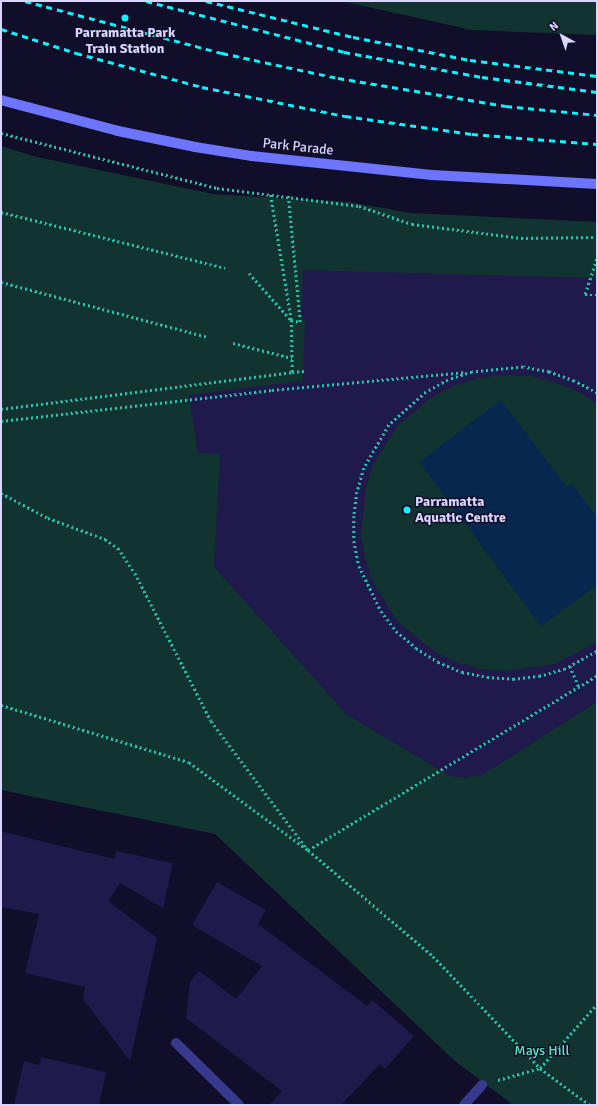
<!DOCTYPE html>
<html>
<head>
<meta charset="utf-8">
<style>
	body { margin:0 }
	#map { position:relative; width:598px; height:1106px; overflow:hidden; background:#110e29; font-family:Signika,sans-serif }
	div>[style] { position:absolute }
	.green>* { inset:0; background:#113430 }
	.water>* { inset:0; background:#08274e }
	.building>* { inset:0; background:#1f194c }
	.path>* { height:2.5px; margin-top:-1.25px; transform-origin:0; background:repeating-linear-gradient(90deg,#26c3ae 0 2px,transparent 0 5px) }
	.lane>* { height:10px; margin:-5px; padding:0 5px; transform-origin:5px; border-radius:5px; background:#36398c }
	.street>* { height:10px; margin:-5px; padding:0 5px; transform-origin:5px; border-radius:5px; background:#36398c }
	.secondary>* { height:10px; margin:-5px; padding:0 5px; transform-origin:5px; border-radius:5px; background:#6d74ff }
	.rail>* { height:3px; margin-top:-1.5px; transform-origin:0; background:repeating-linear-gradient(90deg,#02f9ff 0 6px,transparent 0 11px) }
	.dots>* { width:11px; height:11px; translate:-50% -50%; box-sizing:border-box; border:2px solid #110e29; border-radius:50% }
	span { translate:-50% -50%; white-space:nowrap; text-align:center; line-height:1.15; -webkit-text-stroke:3px #110e29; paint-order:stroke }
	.poi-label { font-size:14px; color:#d8d6ff; font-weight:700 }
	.left { translate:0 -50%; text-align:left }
	.street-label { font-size:14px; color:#d8d6ff }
	.park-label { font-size:14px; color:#58e9ba }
	.frame { position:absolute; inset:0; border:2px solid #d8d6ff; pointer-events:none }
	.north { position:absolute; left:542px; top:16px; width:40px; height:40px; -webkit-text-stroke:3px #110e29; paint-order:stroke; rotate:320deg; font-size:11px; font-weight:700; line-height:16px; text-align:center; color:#d8d6ff }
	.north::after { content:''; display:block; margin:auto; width:14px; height:18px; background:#d8d6ff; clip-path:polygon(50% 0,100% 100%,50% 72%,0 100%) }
</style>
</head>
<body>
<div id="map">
	<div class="green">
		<i style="clip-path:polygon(341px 1px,597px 1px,597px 35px,472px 30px)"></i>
		<i style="clip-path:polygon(1px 146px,37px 157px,213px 194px,349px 202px,411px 213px,597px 222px,597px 1105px,513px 1105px,455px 1061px,215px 834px,1px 790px)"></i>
	</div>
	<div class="water">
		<i style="clip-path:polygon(501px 400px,567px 487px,572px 484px,597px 517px,597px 585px,541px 626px,419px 462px)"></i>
	</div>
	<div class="building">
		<i style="clip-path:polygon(303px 270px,597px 278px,597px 404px,577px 391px,553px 382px,529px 376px,504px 375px,479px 378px,456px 385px,435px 395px,398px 425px,373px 465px,366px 488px,361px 535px,365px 558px,372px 580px,397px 621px,435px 652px,457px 662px,481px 669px,506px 671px,554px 664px,597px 642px,597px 702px,482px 775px,465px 778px,450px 776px,347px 715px,214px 567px,220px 454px,198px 453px,189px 395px,303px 381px,305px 319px,301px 319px)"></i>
		<i style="clip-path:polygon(1px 831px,114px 859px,116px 851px,173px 863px,163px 908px,120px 883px,108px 901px,157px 938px,130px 1061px,83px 999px,85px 987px,25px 973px,39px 914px,1px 907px)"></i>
		<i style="clip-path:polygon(217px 882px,266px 910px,258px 924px,367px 1006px,372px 1000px,414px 1036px,385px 1069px,380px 1064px,341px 1105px,269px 1105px,282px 1091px,186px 1018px,190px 982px,199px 971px,236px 999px,262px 966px,192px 925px)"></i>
		<i style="clip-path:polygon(41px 1057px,106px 1072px,99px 1105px,14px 1105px,24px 1061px,39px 1065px)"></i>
	</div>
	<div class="path">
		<i style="left:1px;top:133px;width:223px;rotate:14.3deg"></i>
		<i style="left:217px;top:188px;width:143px;rotate:7.2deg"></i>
		<i style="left:359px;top:206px;width:56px;rotate:18.8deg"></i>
		<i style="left:412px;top:224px;width:110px;rotate:7.3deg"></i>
		<i style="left:521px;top:238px;width:76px;rotate:-0.8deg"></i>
		<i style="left:1px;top:212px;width:231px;rotate:14deg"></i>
		<i style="left:597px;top:259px;width:38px;rotate:108deg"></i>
		<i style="left:585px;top:295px;width:12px"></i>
		<i style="left:249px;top:273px;width:63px;rotate:48.2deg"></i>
		<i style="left:291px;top:320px;width:9px;rotate:13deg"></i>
		<i style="left:300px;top:322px;width:127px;rotate:-95.4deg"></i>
		<i style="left:1px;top:282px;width:214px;rotate:14.9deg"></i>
		<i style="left:233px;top:343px;width:61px;rotate:14.3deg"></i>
		<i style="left:292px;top:372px;width:12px;rotate:-5deg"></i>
		<i style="left:597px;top:393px;width:26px;rotate:-152deg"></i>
		<i style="left:574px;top:381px;width:27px;rotate:-160deg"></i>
		<i style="left:549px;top:372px;width:26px;rotate:-169deg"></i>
		<i style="left:523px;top:367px;width:51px;rotate:174.4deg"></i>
		<i style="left:472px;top:372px;width:25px;rotate:162deg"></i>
		<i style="left:448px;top:380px;width:25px;rotate:151deg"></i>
		<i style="left:426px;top:392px;width:50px;rotate:138.3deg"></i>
		<i style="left:389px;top:425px;width:50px;rotate:120.2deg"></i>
		<i style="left:364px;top:468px;width:25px;rotate:106deg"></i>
		<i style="left:357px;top:492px;width:24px;rotate:97deg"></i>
		<i style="left:354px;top:516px;width:25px;rotate:90deg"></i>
		<i style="left:354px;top:541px;width:25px;rotate:79deg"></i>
		<i style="left:359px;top:566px;width:50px;rotate:63.9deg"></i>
		<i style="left:381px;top:611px;width:25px;rotate:53deg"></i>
		<i style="left:396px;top:631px;width:26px;rotate:40deg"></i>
		<i style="left:416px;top:648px;width:26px;rotate:32deg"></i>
		<i style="left:438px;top:662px;width:26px;rotate:23deg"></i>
		<i style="left:462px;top:672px;width:25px;rotate:11deg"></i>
		<i style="left:487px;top:677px;width:26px;rotate:4deg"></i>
		<i style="left:513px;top:679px;width:26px;rotate:-7deg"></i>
		<i style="left:539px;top:676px;width:26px;rotate:-16deg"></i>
		<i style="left:564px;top:669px;width:38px;rotate:-29deg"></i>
		<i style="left:1px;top:409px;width:293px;rotate:-7.2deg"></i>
		<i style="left:292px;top:372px;width:52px;rotate:-91.1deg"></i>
		<i style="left:291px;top:320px;width:129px;rotate:-99.4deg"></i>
		<i style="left:1px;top:421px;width:273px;rotate:-6.5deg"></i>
		<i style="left:272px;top:390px;width:195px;rotate:-5.3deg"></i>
		<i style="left:1px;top:493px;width:53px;rotate:28deg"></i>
		<i style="left:48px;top:518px;width:61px;rotate:20.2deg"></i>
		<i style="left:105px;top:539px;width:16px;rotate:35deg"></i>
		<i style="left:118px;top:548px;width:30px;rotate:56deg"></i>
		<i style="left:135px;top:573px;width:166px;rotate:62.8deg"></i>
		<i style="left:211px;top:721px;width:161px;rotate:53.1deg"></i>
		<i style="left:308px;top:850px;width:337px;rotate:-31.1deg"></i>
		<i style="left:570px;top:666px;width:23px;rotate:67deg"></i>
		<i style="left:1px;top:705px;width:196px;rotate:16.9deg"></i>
		<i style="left:189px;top:762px;width:148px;rotate:36.5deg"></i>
		<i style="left:308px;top:850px;width:164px;rotate:40.3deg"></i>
		<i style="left:433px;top:956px;width:155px;rotate:46.3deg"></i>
		<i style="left:540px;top:1068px;width:62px;rotate:36.5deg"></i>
		<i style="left:498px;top:1080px;width:44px;rotate:-15.9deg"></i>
		<i style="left:540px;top:1068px;width:86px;rotate:-48.3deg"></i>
	</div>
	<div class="lane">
		<i style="left:176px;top:1043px;width:88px;rotate:44.5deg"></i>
	</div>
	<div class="street">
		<i style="left:464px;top:1105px;width:27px;rotate:-48deg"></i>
	</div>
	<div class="secondary">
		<i style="left:1px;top:100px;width:121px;rotate:14.8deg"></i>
		<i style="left:118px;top:131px;width:79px;rotate:11.7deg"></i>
		<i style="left:195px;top:147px;width:58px;rotate:9deg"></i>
		<i style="left:252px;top:156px;width:181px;rotate:6deg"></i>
		<i style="left:432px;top:175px;width:165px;rotate:3.1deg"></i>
	</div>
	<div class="rail">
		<i style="left:25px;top:1px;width:204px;rotate:14.8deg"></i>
		<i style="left:222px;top:53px;width:119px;rotate:12.2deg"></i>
		<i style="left:338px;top:78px;width:170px;rotate:9.5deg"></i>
		<i style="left:506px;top:106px;width:91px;rotate:5.6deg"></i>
		<i style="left:146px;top:1px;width:204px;rotate:14.4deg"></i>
		<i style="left:344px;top:52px;width:140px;rotate:10.3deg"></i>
		<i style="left:482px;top:77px;width:116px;rotate:7.4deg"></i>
		<i style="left:206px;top:1px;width:151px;rotate:13.8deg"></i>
		<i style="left:353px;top:37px;width:119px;rotate:11.1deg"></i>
		<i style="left:470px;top:60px;width:128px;rotate:7.2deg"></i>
		<i style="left:1px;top:29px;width:79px;rotate:17.7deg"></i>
		<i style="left:76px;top:53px;width:131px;rotate:15.1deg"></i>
		<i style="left:202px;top:87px;width:146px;rotate:11.5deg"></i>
		<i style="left:345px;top:116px;width:128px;rotate:8.1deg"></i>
		<i style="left:472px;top:134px;width:125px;rotate:4.6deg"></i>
	</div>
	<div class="dots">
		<i style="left:125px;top:18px;background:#02f9ff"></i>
		<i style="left:407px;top:510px;background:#02f9ff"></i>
	</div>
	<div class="poi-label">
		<span style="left:125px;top:41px">Parramatta Park<br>Train Station</span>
		<span class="left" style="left:415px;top:510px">Parramatta<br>Aquatic Centre</span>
	</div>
	<div class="street-label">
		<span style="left:298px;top:147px;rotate:6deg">Park Parade</span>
	</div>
	<div class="park-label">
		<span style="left:542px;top:1051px">Mays Hill</span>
	</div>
	<div class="frame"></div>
	<div class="north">N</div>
</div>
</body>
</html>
